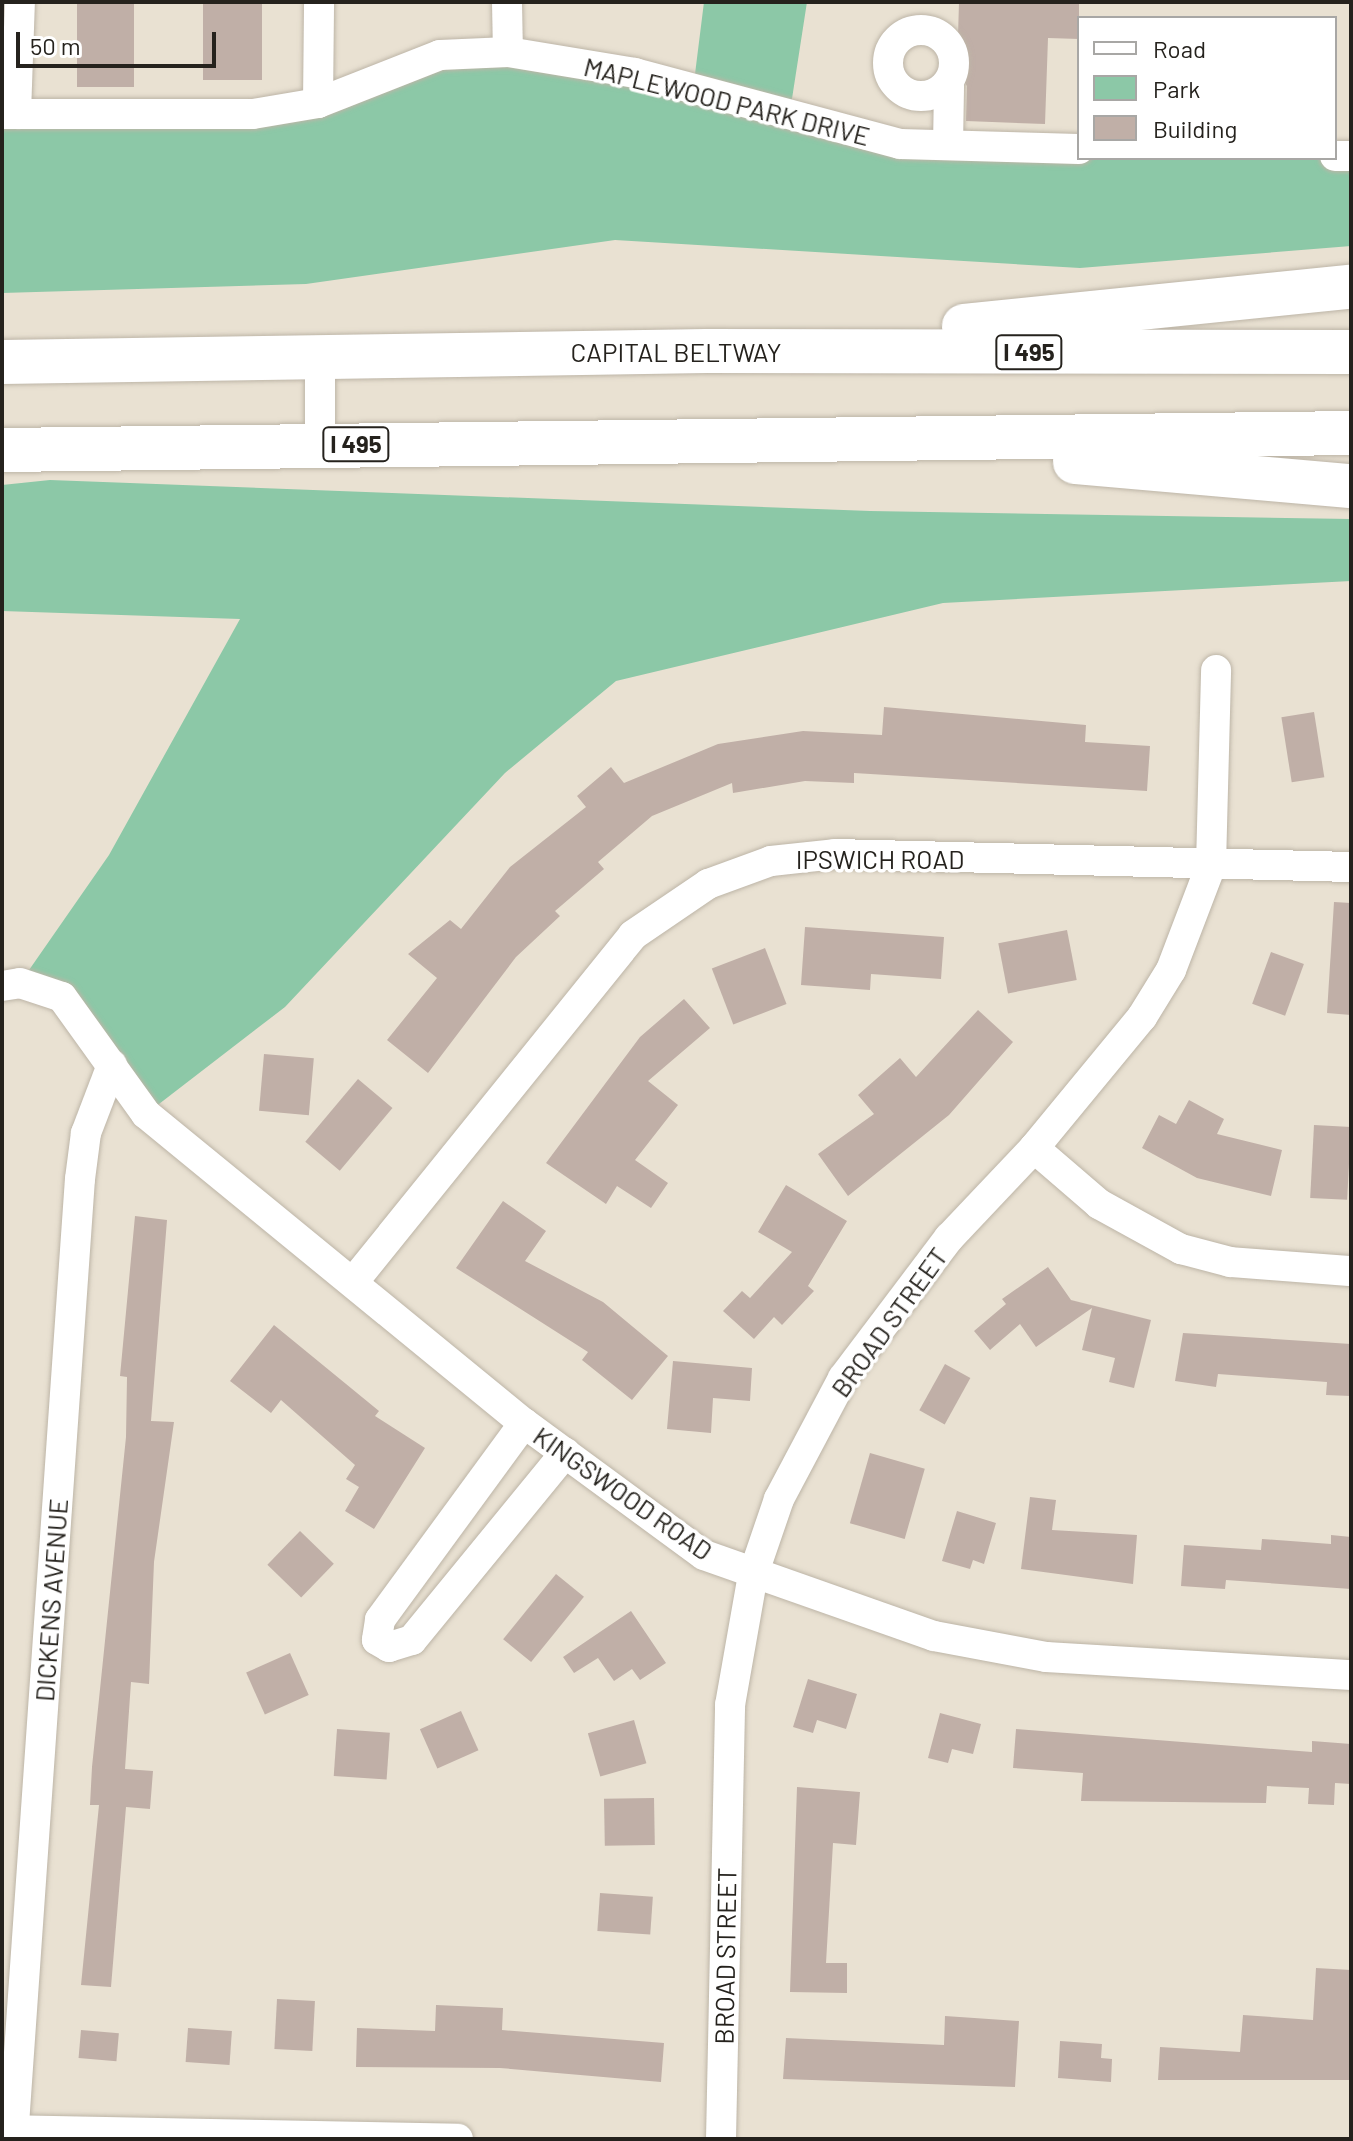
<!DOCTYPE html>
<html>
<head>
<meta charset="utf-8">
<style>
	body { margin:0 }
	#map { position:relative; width:1353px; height:2141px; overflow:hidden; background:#e9e1d2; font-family:Barlow,sans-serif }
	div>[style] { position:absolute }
	.green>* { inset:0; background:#8cc8a7 }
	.building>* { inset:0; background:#c0afa7; transform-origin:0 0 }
	.roads { filter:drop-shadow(0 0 2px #bdb5a7) drop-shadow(0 0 2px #bdb5a7) }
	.minor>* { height:30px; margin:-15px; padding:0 15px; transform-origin:15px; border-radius:15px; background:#fff }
	.minor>.ring { margin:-15px; padding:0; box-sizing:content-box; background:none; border:30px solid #fff; border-radius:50% }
	.highway>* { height:44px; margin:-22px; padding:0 22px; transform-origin:22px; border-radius:22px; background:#fff }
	span { translate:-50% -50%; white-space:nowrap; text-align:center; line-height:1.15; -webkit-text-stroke:7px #fff; paint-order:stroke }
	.shield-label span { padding:2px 6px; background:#fff; border:2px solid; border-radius:6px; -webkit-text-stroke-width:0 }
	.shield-label { font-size:24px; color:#25221d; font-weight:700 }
	.street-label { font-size:26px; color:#25221d }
	.frame { position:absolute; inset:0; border:4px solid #25221d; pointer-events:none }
	.legend { position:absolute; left:1077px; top:16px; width:260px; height:144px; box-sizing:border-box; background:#fff; border:2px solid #a8a7a5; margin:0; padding:10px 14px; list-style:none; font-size:24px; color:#25221d }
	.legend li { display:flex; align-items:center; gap:16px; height:40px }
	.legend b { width:40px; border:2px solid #a8a7a5 }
	.scale { position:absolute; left:16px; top:32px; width:200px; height:36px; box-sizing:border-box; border:4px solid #25221d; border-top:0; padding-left:10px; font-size:24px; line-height:28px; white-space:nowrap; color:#25221d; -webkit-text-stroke:6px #fff; paint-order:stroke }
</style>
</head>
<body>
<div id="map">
	<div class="green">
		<i style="clip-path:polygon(704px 2px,807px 2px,789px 118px,1079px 158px,1351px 156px,1351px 246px,1080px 268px,615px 240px,306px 284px,2px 293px,2px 114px,253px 114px,440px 55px,693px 90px)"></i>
		<i style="clip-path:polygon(50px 480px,870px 511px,1351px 519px,1351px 581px,943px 603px,616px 681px,505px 773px,285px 1007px,146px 1114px,62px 997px,20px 983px,109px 855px,240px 619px,2px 611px,2px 485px)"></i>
	</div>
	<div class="building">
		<i style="left:77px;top:2px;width:57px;height:85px"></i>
		<i style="left:203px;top:2px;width:59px;height:78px"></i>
		<i style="clip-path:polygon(959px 2px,1079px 2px,1079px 39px,1048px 38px,1045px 124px,966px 121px,967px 86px,957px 70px)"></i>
		<i style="clip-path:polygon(884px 707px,1086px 725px,1085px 742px,1150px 746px,1147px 791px,854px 773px,854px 783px,805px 781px,733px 793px,732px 783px,652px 816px,598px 862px,604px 869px,555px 911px,560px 916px,516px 957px,428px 1073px,387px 1040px,437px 978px,408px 954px,450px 920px,461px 929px,510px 867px,586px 807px,577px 796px,611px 767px,624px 783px,718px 744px,803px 731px,882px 735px)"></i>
		<i style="left:1314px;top:712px;width:66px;height:33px;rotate:81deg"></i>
		<i style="clip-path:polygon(1334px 902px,1351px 903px,1351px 1015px,1327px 1013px)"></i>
		<i style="clip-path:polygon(805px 927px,944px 937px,941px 979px,871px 974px,870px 990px,801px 985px)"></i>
		<i style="left:1067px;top:930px;width:51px;height:70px;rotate:79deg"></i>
		<i style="left:765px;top:948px;width:60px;height:57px;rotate:69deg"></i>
		<i style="left:1271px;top:952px;width:35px;height:55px;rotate:20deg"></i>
		<i style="clip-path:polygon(684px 999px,710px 1028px,648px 1081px,678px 1105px,635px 1160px,668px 1183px,651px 1208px,617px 1186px,606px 1204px,546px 1163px,640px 1037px)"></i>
		<i style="clip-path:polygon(978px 1010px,1013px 1042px,949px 1115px,848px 1196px,818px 1154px,874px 1114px,858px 1095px,900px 1058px,916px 1077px)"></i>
		<i style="left:264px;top:1054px;width:50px;height:57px;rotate:5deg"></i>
		<i style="left:358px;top:1079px;width:45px;height:82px;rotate:40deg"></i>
		<i style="clip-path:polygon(1189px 1100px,1224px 1119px,1217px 1134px,1282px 1150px,1271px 1196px,1197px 1178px,1142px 1148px,1159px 1115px,1176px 1124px)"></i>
		<i style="left:1314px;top:1125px;width:37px;height:73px;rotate:3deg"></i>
		<i style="clip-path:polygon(786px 1185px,847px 1221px,808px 1286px,814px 1291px,782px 1325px,774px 1317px,754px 1339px,723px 1311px,742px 1291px,750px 1298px,792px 1252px,758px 1232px)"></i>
		<i style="clip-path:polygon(503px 1201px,546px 1231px,525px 1261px,603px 1302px,668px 1356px,632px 1400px,582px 1360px,588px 1352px,456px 1268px)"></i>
		<i style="clip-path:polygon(135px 1216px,167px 1220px,151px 1421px,174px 1422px,154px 1562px,149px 1684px,131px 1682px,125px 1769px,153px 1771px,150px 1809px,126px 1807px,111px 1987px,81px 1985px,99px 1805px,90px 1805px,92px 1767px,126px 1437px,127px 1377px,120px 1376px)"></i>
		<i style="clip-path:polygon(1048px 1267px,1071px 1300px,1151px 1320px,1134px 1388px,1109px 1382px,1115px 1358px,1082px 1350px,1092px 1308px,1036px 1347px,1020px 1324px,990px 1350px,974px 1331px,1006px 1304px,1002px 1299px)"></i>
		<i style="clip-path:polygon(274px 1325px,379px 1411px,375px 1416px,425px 1448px,374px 1529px,345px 1511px,359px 1487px,346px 1479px,355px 1465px,281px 1400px,271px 1413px,230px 1381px)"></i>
		<i style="clip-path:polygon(1183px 1333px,1351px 1344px,1351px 1396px,1326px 1395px,1327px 1382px,1218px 1374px,1216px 1387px,1175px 1381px)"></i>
		<i style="clip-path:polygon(673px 1361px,752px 1368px,750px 1401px,713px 1398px,711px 1433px,667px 1429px)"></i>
		<i style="left:945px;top:1364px;width:29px;height:53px;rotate:29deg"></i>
		<i style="left:870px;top:1453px;width:57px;height:73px;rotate:16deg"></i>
		<i style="clip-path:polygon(1030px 1497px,1056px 1500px,1052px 1530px,1137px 1535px,1133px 1584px,1021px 1569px)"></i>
		<i style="clip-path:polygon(957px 1511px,996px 1523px,984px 1564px,973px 1560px,970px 1569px,942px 1561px)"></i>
		<i style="left:300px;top:1531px;width:47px;height:47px;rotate:44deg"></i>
		<i style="clip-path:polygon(1331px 1535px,1351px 1537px,1351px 1589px,1226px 1580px,1225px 1589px,1181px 1586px,1184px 1545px,1261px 1550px,1262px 1539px,1331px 1544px)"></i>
		<i style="left:556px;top:1574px;width:36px;height:84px;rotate:39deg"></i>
		<i style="clip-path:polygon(631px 1611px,666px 1663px,640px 1680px,632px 1669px,614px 1681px,598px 1658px,574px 1673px,563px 1657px)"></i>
		<i style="left:290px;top:1653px;width:46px;height:48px;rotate:66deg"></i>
		<i style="clip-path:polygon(808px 1679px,857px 1694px,846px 1729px,817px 1720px,813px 1733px,793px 1727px)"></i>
		<i style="left:461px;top:1711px;width:43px;height:45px;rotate:66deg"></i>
		<i style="clip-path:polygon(940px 1713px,981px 1724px,973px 1754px,952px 1749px,948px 1763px,928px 1758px)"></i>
		<i style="left:634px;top:1720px;width:45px;height:48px;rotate:74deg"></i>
		<i style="left:337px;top:1729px;width:53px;height:47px;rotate:4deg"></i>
		<i style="clip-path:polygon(1016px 1729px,1312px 1752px,1312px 1741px,1351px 1744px,1351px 1784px,1335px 1783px,1334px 1805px,1308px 1804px,1309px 1788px,1267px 1786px,1266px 1803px,1081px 1801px,1083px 1773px,1013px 1768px)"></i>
		<i style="clip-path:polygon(797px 1787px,860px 1792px,856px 1845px,833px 1843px,826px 1963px,847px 1963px,847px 1993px,790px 1992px)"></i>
		<i style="left:654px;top:1798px;width:47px;height:50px;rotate:89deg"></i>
		<i style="left:600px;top:1893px;width:53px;height:38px;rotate:4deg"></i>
		<i style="clip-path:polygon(1316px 1968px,1351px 1970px,1351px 2080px,1158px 2080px,1160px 2047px,1240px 2052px,1243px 2015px,1313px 2020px)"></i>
		<i style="left:277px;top:1999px;width:38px;height:50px;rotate:3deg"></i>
		<i style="clip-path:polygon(436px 2005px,503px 2008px,502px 2030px,664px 2043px,661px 2082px,500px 2068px,356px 2067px,357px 2028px,435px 2031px)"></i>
		<i style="clip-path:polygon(945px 2016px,1019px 2021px,1015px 2087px,783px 2079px,786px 2038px,944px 2045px)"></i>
		<i style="left:188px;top:2028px;width:44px;height:34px;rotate:4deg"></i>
		<i style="left:81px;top:2030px;width:38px;height:28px;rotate:5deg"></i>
		<i style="clip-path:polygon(1060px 2041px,1102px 2044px,1101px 2058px,1112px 2059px,1111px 2082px,1058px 2078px)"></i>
	</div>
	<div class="roads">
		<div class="minor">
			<i style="left:507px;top:2px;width:50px;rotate:88.9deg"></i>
			<i class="ring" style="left:888px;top:30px;width:36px;height:36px"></i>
			<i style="left:318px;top:103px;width:101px;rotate:-89.4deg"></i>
			<i style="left:2px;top:114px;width:251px"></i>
			<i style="left:253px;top:114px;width:66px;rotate:-9.6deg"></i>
			<i style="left:318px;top:103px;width:131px;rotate:-21.5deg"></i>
			<i style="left:440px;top:55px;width:68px;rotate:-2.5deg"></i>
			<i style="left:508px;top:52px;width:129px;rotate:9.4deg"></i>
			<i style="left:635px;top:73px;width:274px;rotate:15deg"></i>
			<i style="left:900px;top:144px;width:179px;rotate:1.6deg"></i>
			<i style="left:16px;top:114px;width:112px;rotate:-88deg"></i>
			<i style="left:948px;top:145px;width:59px;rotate:-89deg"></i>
			<i style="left:1335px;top:156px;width:16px"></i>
			<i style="left:320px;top:444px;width:87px;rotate:-90deg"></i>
			<i style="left:2px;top:986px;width:18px;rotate:-9deg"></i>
			<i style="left:20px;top:983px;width:44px;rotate:18.4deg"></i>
			<i style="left:62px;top:997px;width:144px;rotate:54.3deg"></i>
			<i style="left:146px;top:1114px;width:488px;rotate:39.3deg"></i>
			<i style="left:524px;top:1423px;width:223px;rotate:36.3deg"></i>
			<i style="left:704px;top:1555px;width:244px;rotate:19.4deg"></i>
			<i style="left:934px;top:1636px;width:114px;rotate:10.6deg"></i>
			<i style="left:1046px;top:1657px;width:306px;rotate:3.4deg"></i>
			<i style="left:1034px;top:1148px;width:86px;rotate:40.7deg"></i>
			<i style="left:1099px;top:1204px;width:94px;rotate:28.8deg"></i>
			<i style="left:1181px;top:1249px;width:51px;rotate:14.9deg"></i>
			<i style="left:1230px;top:1262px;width:121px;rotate:4.3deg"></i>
			<i style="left:354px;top:1281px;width:444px;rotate:-51.1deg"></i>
			<i style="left:633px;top:935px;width:91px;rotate:-34.2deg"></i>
			<i style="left:708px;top:884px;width:67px;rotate:-20.1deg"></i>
			<i style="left:771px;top:861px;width:64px;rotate:-6.2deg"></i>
			<i style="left:835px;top:854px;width:516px;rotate:1.44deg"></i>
			<i style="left:524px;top:1423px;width:244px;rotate:126.2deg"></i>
			<i style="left:380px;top:1620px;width:20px;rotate:99deg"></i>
			<i style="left:377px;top:1640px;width:14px;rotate:30deg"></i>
			<i style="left:389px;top:1647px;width:24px;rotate:-17deg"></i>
			<i style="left:412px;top:1640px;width:242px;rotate:-50.7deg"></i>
			<i style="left:2px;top:2130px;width:456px;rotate:1.1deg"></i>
			<i style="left:13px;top:2139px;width:962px;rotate:-86.01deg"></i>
			<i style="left:80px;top:1179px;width:46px;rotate:-82.6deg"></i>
			<i style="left:86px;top:1133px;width:73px;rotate:-69.1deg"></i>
			<i style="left:721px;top:2139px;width:434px;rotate:-88.8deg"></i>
			<i style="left:730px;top:1705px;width:132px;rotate:-80deg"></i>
			<i style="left:753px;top:1575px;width:80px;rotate:-71.1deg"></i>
			<i style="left:779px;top:1499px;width:137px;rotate:-62.1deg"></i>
			<i style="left:843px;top:1378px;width:176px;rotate:-52.9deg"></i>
			<i style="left:949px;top:1238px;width:124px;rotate:-46.6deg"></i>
			<i style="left:1034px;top:1148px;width:170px;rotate:-50.5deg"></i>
			<i style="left:1142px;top:1017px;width:55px;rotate:-58.3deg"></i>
			<i style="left:1171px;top:970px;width:112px;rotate:-69.1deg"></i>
			<i style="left:1211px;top:865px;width:195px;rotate:-88.5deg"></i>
		</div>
		<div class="highway">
			<i style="left:964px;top:326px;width:389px;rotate:-5.8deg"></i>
			<i style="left:2px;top:362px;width:705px;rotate:-0.89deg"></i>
			<i style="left:707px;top:351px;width:644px;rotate:0.09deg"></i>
			<i style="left:2px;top:450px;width:1349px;rotate:-0.72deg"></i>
			<i style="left:1075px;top:462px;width:277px;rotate:5deg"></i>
		</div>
	</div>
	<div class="shield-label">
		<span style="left:1029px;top:352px">I 495</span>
		<span style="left:356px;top:444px">I 495</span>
	</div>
	<div class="street-label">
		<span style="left:727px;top:101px;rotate:14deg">MAPLEWOOD PARK DRIVE</span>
		<span style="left:676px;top:352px">CAPITAL BELTWAY</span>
		<span style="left:880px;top:859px">IPSWICH ROAD</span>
		<span style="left:889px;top:1322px;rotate:-54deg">BROAD STREET</span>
		<span style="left:623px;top:1493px;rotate:35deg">KINGSWOOD ROAD</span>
		<span style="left:51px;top:1600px;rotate:-86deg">DICKENS AVENUE</span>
		<span style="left:725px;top:1956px;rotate:-89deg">BROAD STREET</span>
	</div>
	<div class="frame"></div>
	<ul class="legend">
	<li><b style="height:10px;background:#fff"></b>Road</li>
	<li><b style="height:22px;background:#8cc8a7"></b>Park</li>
	<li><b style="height:22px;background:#c0afa7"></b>Building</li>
	</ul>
	<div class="scale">50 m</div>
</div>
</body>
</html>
